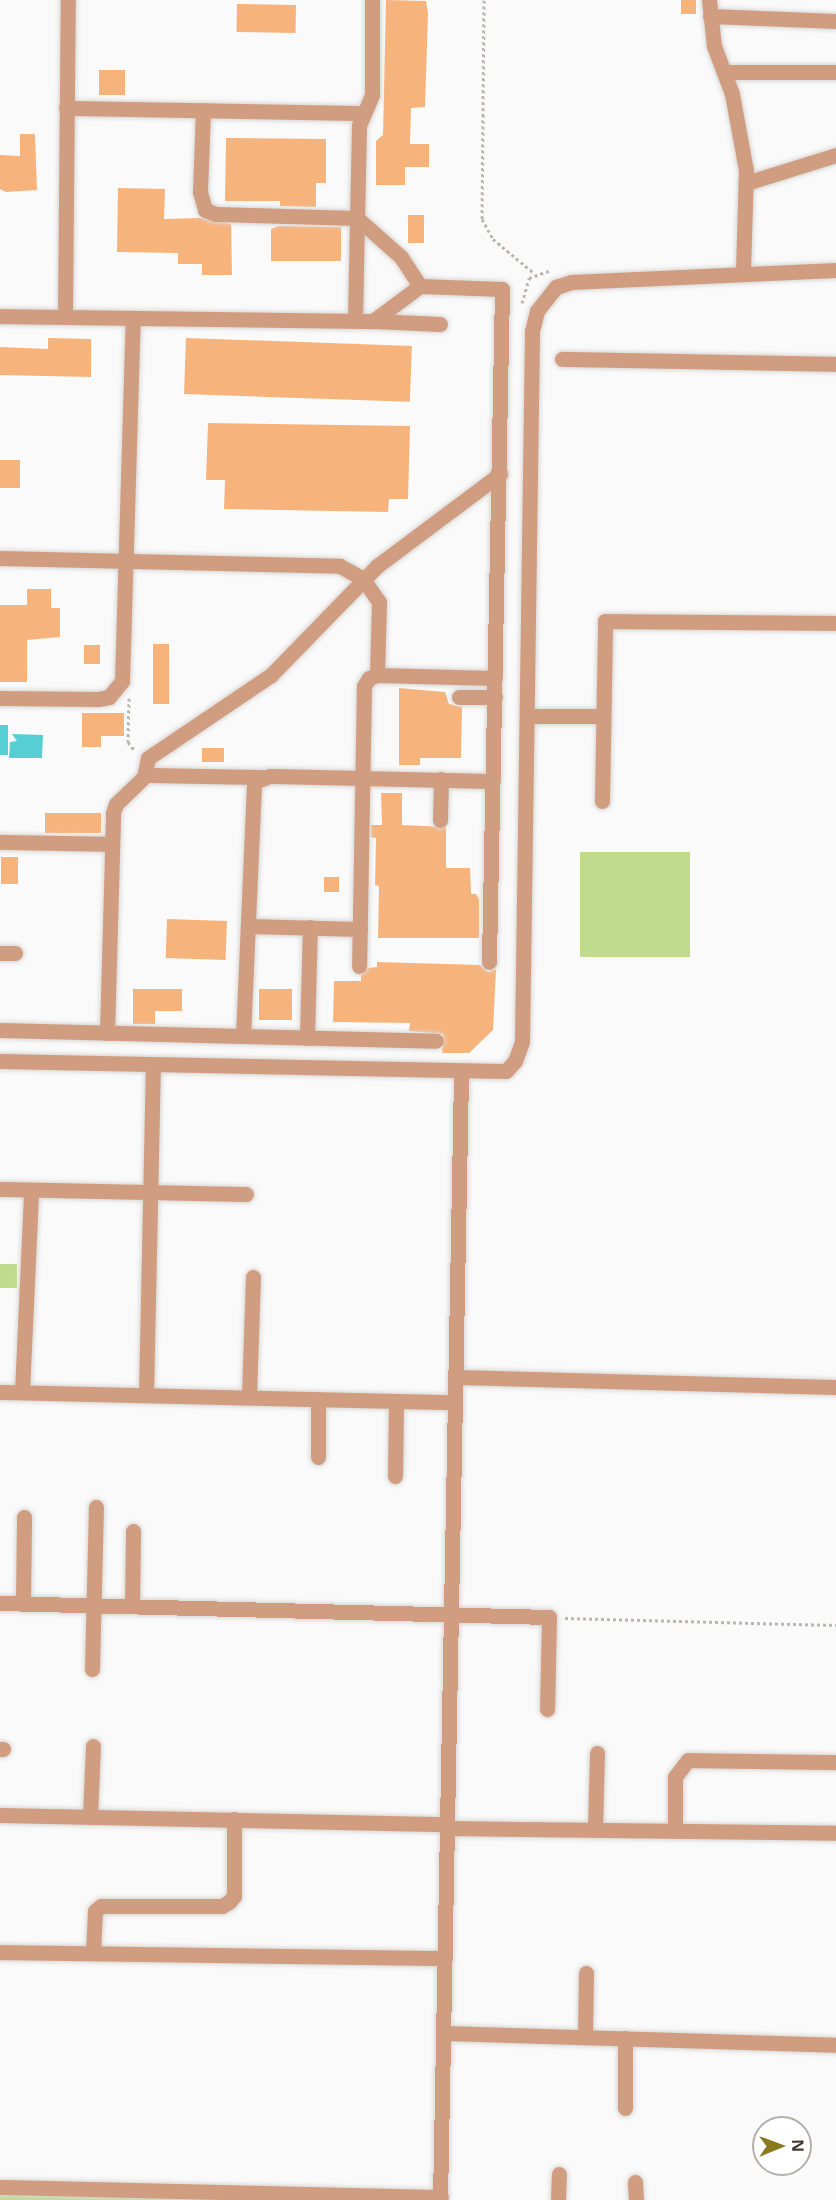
<!DOCTYPE html>
<html>
<head>
<meta charset="utf-8">
<style>
	body { margin:0 }
	#map { position:relative; width:836px; height:2200px; overflow:hidden; background:#fafafa; font-family:"Open Sans",sans-serif }
	div>[style] { position:absolute }
	.green>* { inset:0; background:#c1db8e; transform-origin:0 0 }
	.water>* { inset:0; background:#56ced4; transform-origin:0 0 }
	.building>* { inset:0; background:#f7b37c; transform-origin:0 0 }
	.path>* { height:3px; margin-top:-1.5px; transform-origin:0; background:repeating-linear-gradient(90deg,#bab6b2 0 3px,transparent 0 6px) }
	.roads { filter:drop-shadow(0 0 2px #d9d7d5) drop-shadow(0 0 2px #d9d7d5) }
	.minor>* { height:15px; margin:-7.5px; padding:0 7.5px; transform-origin:7.5px; border-radius:7.5px; background:#d19d80 }
	span { translate:-50% -50%; white-space:nowrap; text-align:center; line-height:1.15; -webkit-text-stroke:4.5px #fff; paint-order:stroke }
	.north { position:absolute; left:752px; top:2116px; width:60px; height:60px; box-sizing:border-box; background:#fff; border:2px solid #b5afab; border-radius:50%; rotate:89deg; font-size:16px; font-weight:700; line-height:24px; text-align:center; color:#45382e }
	.north::after { content:''; display:block; margin:auto; width:21px; height:27px; background:#8a791d; clip-path:polygon(50% 0,100% 100%,50% 72%,0 100%) }
</style>
</head>
<body>
<div id="map">
	<div class="green">
		<i style="left:690px;top:852px;width:105px;height:110px;rotate:90deg"></i>
		<i style="left:17px;top:1264px;width:24px;height:17px;rotate:90deg"></i>
		<i style="clip-path:polygon(0 2192px,440px 2200px,0 2200px)"></i>
	</div>
	<div class="water">
		<i style="left:0;top:725px;width:8px;height:30px"></i>
		<i style="clip-path:polygon(12px 734px,43px 735px,42px 758px,9px 758px,10px 742px,17px 741px)"></i>
	</div>
	<div class="building">
		<i style="clip-path:polygon(386px 0,426px 1px,428px 13px,425px 107px,411px 108px,410px 144px,429px 144px,429px 167px,405px 167px,405px 185px,376px 185px,376px 141px,383px 135px)"></i>
		<i style="left:681px;top:0;width:15px;height:14px"></i>
		<i style="left:237px;top:4px;width:59px;height:28px;rotate:1deg"></i>
		<i style="left:99px;top:70px;width:26px;height:25px"></i>
		<i style="clip-path:polygon(20px 134px,35px 134px,37px 190px,6px 192px,0 189px,0 155px,20px 156px)"></i>
		<i style="clip-path:polygon(226px 138px,326px 139px,326px 183px,316px 183px,316px 207px,280px 206px,280px 201px,225px 201px)"></i>
		<i style="clip-path:polygon(118px 188px,165px 189px,164px 219px,200px 218px,231px 224px,232px 275px,202px 275px,202px 264px,178px 264px,178px 253px,117px 252px)"></i>
		<i style="left:408px;top:215px;width:16px;height:28px"></i>
		<i style="clip-path:polygon(279px 226px,341px 227px,341px 261px,271px 261px,271px 229px)"></i>
		<i style="clip-path:polygon(48px 338px,91px 339px,91px 377px,0 375px,0 347px,48px 349px)"></i>
		<i style="left:186px;top:338px;width:226px;height:56px;rotate:2deg"></i>
		<i style="clip-path:polygon(208px 423px,410px 426px,408px 499px,389px 499px,388px 512px,224px 509px,225px 480px,206px 480px)"></i>
		<i style="left:0;top:460px;width:20px;height:28px"></i>
		<i style="clip-path:polygon(27px 589px,51px 589px,51px 608px,60px 608px,60px 637px,27px 640px,27px 682px,0 682px,0 605px,27px 605px)"></i>
		<i style="left:153px;top:644px;width:16px;height:60px"></i>
		<i style="left:84px;top:645px;width:16px;height:19px"></i>
		<i style="clip-path:polygon(399px 688px,445px 692px,449px 704px,462px 707px,461px 758px,420px 758px,420px 765px,399px 765px)"></i>
		<i style="clip-path:polygon(82px 713px,124px 713px,124px 736px,101px 736px,101px 747px,82px 747px)"></i>
		<i style="left:202px;top:748px;width:22px;height:14px"></i>
		<i style="clip-path:polygon(381px 793px,402px 793px,402px 825px,446px 827px,446px 868px,470px 868px,471px 894px,476px 894px,479px 899px,479px 938px,378px 938px,379px 886px,375px 885px,376px 838px,371px 837px,371px 825px,382px 825px)"></i>
		<i style="left:45px;top:813px;width:56px;height:20px"></i>
		<i style="left:1px;top:857px;width:17px;height:27px"></i>
		<i style="left:324px;top:877px;width:15px;height:15px"></i>
		<i style="left:167px;top:919px;width:60px;height:39px;rotate:2deg"></i>
		<i style="clip-path:polygon(377px 962px,480px 965px,488px 972px,496px 969px,493px 1030px,469px 1053px,442px 1053px,443px 1034px,409px 1031px,410px 1023px,333px 1022px,334px 981px,361px 981px,361px 975px,368px 968px,377px 967px)"></i>
		<i style="clip-path:polygon(133px 989px,182px 989px,182px 1011px,155px 1011px,155px 1024px,133px 1024px)"></i>
		<i style="left:259px;top:989px;width:33px;height:31px"></i>
	</div>
	<div class="path">
		<i style="left:484px;top:0;width:219px;rotate:90.5deg"></i>
		<i style="left:482px;top:219px;width:23px;rotate:61deg"></i>
		<i style="left:493px;top:239px;width:53px;rotate:39.7deg"></i>
		<i style="left:522px;top:303px;width:26px;rotate:-74deg"></i>
		<i style="left:529px;top:278px;width:23px;rotate:-20deg"></i>
		<i style="left:129px;top:698px;width:44px;rotate:91.3deg"></i>
		<i style="left:128px;top:742px;width:10px;rotate:53deg"></i>
		<i style="left:565px;top:1618px;width:271px;rotate:1.5deg"></i>
	</div>
	<div class="roads">
		<div class="minor">
			<i style="left:372px;top:0;width:95px;rotate:90deg"></i>
			<i style="left:372px;top:95px;width:33px;rotate:113deg"></i>
			<i style="left:359px;top:125px;width:93px;rotate:91.2deg"></i>
			<i style="left:357px;top:218px;width:59px;rotate:41.6deg"></i>
			<i style="left:401px;top:257px;width:35px;rotate:57deg"></i>
			<i style="left:709px;top:0;width:46px;rotate:83.8deg"></i>
			<i style="left:714px;top:46px;width:51px;rotate:69.4deg"></i>
			<i style="left:732px;top:94px;width:77px;rotate:79.6deg"></i>
			<i style="left:746px;top:170px;width:104px;rotate:91.7deg"></i>
			<i style="left:710px;top:16px;width:126px;rotate:2.3deg"></i>
			<i style="left:724px;top:72px;width:112px"></i>
			<i style="left:66px;top:108px;width:298px;rotate:1deg"></i>
			<i style="left:203px;top:110px;width:82px;rotate:92.1deg"></i>
			<i style="left:200px;top:192px;width:19px;rotate:74deg"></i>
			<i style="left:205px;top:210px;width:12px;rotate:20deg"></i>
			<i style="left:216px;top:214px;width:141px;rotate:1.6deg"></i>
			<i style="left:357px;top:218px;width:103px;rotate:91.1deg"></i>
			<i style="left:746px;top:183px;width:94px;rotate:-17.3deg"></i>
			<i style="left:0;top:316px;width:373px;rotate:0.8deg"></i>
			<i style="left:373px;top:321px;width:59px;rotate:-36.7deg"></i>
			<i style="left:420px;top:286px;width:82px;rotate:2.1deg"></i>
			<i style="left:502px;top:289px;width:673px;rotate:91.11deg"></i>
			<i style="left:65px;top:317px;width:317px;rotate:-89.5deg"></i>
			<i style="left:373px;top:321px;width:67px;rotate:2.6deg"></i>
			<i style="left:562px;top:359px;width:274px;rotate:1deg"></i>
			<i style="left:0;top:558px;width:340px;rotate:1.3deg"></i>
			<i style="left:340px;top:566px;width:26px;rotate:29deg"></i>
			<i style="left:363px;top:579px;width:28px;rotate:55deg"></i>
			<i style="left:379px;top:602px;width:73px;rotate:91.6deg"></i>
			<i style="left:377px;top:675px;width:9px;rotate:159deg"></i>
			<i style="left:369px;top:678px;width:9px;rotate:122deg"></i>
			<i style="left:364px;top:686px;width:280px;rotate:91deg"></i>
			<i style="left:377px;top:675px;width:118px;rotate:1.5deg"></i>
			<i style="left:459px;top:697px;width:36px"></i>
			<i style="left:0;top:698px;width:98px;rotate:0.6deg"></i>
			<i style="left:98px;top:699px;width:11px;rotate:-10deg"></i>
			<i style="left:109px;top:697px;width:21px;rotate:-51deg"></i>
			<i style="left:122px;top:681px;width:362px;rotate:-88.3deg"></i>
			<i style="left:527px;top:716px;width:76px"></i>
			<i style="left:145px;top:775px;width:117px;rotate:1deg"></i>
			<i style="left:602px;top:801px;width:180px;rotate:-89deg"></i>
			<i style="left:605px;top:621px;width:231px;rotate:0.5deg"></i>
			<i style="left:440px;top:820px;width:41px;rotate:-88.6deg"></i>
			<i style="left:0;top:842px;width:112px;rotate:1deg"></i>
			<i style="left:248px;top:926px;width:112px;rotate:1.5deg"></i>
			<i style="left:0;top:953px;width:15px"></i>
			<i style="left:0;top:1030px;width:436px;rotate:1.4deg"></i>
			<i style="left:107px;top:1033px;width:220px;rotate:-88.4deg"></i>
			<i style="left:113px;top:813px;width:9px;rotate:-72deg"></i>
			<i style="left:116px;top:804px;width:39px;rotate:-44deg"></i>
			<i style="left:144px;top:777px;width:19px;rotate:-78deg"></i>
			<i style="left:148px;top:758px;width:148px;rotate:-34deg"></i>
			<i style="left:271px;top:675px;width:152px;rotate:-45.8deg"></i>
			<i style="left:377px;top:566px;width:154px;rotate:-36.8deg"></i>
			<i style="left:243px;top:1036px;width:254px;rotate:-87.5deg"></i>
			<i style="left:254px;top:782px;width:17px;rotate:-21deg"></i>
			<i style="left:270px;top:776px;width:223px;rotate:1.3deg"></i>
			<i style="left:307px;top:1038px;width:111px;rotate:-88.5deg"></i>
			<i style="left:0;top:1061px;width:506px;rotate:1.13deg"></i>
			<i style="left:506px;top:1071px;width:13px;rotate:-48deg"></i>
			<i style="left:515px;top:1061px;width:20px;rotate:-70deg"></i>
			<i style="left:522px;top:1042px;width:711px;rotate:-89.19deg"></i>
			<i style="left:532px;top:331px;width:21px;rotate:-76deg"></i>
			<i style="left:537px;top:311px;width:31px;rotate:-52deg"></i>
			<i style="left:556px;top:287px;width:16px;rotate:-18deg"></i>
			<i style="left:571px;top:282px;width:265px;rotate:-2.6deg"></i>
			<i style="left:0;top:1189px;width:246px;rotate:1.2deg"></i>
			<i style="left:455px;top:1377px;width:381px;rotate:1.5deg"></i>
			<i style="left:0;top:1392px;width:455px;rotate:1.3deg"></i>
			<i style="left:22px;top:1392px;width:202px;rotate:-87.4deg"></i>
			<i style="left:146px;top:1395px;width:331px;rotate:-88.8deg"></i>
			<i style="left:249px;top:1397px;width:120px;rotate:-88.1deg"></i>
			<i style="left:318px;top:1457px;width:58px;rotate:-90deg"></i>
			<i style="left:395px;top:1476px;width:75px;rotate:-89.2deg"></i>
			<i style="left:0;top:1603px;width:549px;rotate:1.46deg"></i>
			<i style="left:549px;top:1617px;width:92px;rotate:91.2deg"></i>
			<i style="left:23px;top:1603px;width:86px;rotate:-89.3deg"></i>
			<i style="left:132px;top:1606px;width:75px;rotate:-89.2deg"></i>
			<i style="left:92px;top:1669px;width:162px;rotate:-88.6deg"></i>
			<i style="left:0;top:1749px;width:3px"></i>
			<i style="left:0;top:1815px;width:447px;rotate:1.2deg"></i>
			<i style="left:90px;top:1817px;width:71px;rotate:-87.6deg"></i>
			<i style="left:447px;top:1828px;width:389px;rotate:0.7deg"></i>
			<i style="left:595px;top:1830px;width:77px;rotate:-88.5deg"></i>
			<i style="left:675px;top:1831px;width:54px;rotate:-90deg"></i>
			<i style="left:675px;top:1777px;width:21px;rotate:-53deg"></i>
			<i style="left:688px;top:1760px;width:148px;rotate:0.8deg"></i>
			<i style="left:0;top:1952px;width:445px;rotate:0.8deg"></i>
			<i style="left:93px;top:1953px;width:42px;rotate:-87.3deg"></i>
			<i style="left:95px;top:1911px;width:8px;rotate:-40deg"></i>
			<i style="left:101px;top:1906px;width:121px"></i>
			<i style="left:222px;top:1906px;width:8px;rotate:-30deg"></i>
			<i style="left:229px;top:1902px;width:8px;rotate:-50deg"></i>
			<i style="left:234px;top:1896px;width:77px;rotate:-90deg"></i>
			<i style="left:443px;top:2033px;width:393px;rotate:1.7deg"></i>
			<i style="left:585px;top:2037px;width:64px;rotate:-89.1deg"></i>
			<i style="left:625px;top:2038px;width:70px;rotate:90deg"></i>
			<i style="left:635px;top:2182px;width:18px;rotate:87deg"></i>
			<i style="left:0;top:2187px;width:441px;rotate:1.3deg"></i>
			<i style="left:440px;top:2200px;width:1128px;rotate:-88.93deg"></i>
			<i style="left:558px;top:2200px;width:26px;rotate:-88deg"></i>
		</div>
	</div>
	<div class="north">N</div>
</div>
</body>
</html>
